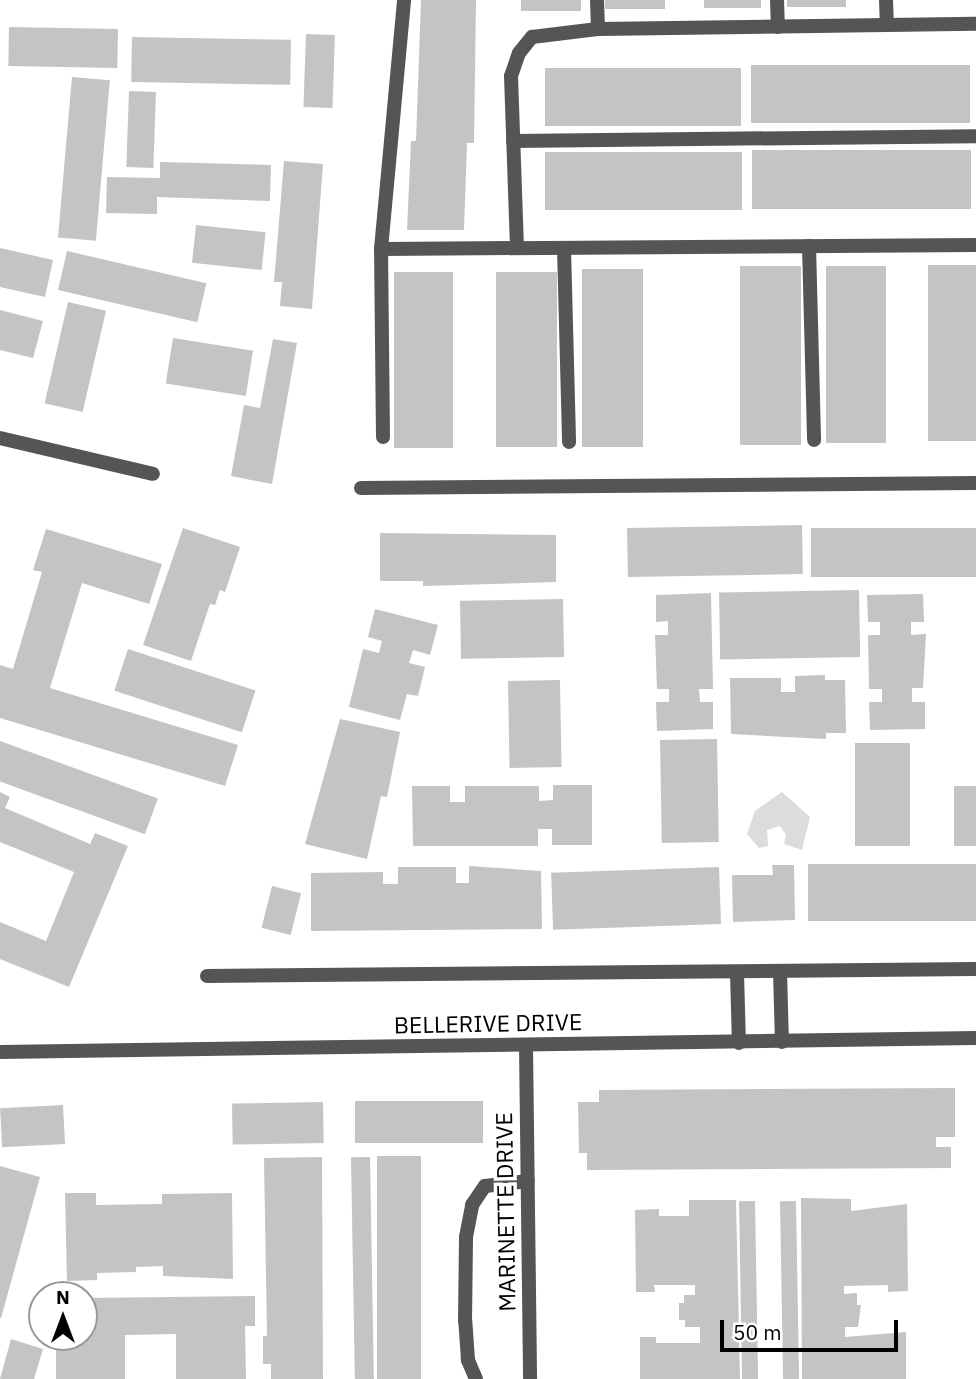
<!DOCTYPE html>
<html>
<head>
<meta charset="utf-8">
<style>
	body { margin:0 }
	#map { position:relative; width:976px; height:1379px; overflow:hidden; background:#fff; font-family:"IBM Plex Sans",sans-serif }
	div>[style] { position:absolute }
	.green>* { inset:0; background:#dcdcdc }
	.building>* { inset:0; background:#c4c4c4; transform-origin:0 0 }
	.lane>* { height:14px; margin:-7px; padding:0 7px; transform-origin:7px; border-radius:7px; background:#555 }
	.street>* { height:14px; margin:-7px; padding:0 7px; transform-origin:7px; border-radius:7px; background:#555 }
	span { translate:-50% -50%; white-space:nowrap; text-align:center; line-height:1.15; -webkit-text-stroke:7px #fff; paint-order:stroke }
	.street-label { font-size:23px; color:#000 }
	.north { position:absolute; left:28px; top:1281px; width:70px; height:70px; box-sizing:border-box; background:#fff; border:2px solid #999; border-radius:50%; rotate:0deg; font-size:19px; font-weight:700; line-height:28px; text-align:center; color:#000 }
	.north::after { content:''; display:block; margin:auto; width:24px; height:32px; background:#000; clip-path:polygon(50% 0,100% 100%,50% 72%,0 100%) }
	.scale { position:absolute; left:720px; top:1320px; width:178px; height:32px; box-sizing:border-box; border:4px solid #000; border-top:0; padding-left:9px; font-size:21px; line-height:24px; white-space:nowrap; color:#000; -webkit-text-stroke:5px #fff; paint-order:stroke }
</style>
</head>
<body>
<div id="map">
	<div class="green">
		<i style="clip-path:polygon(782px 792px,810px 817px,802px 850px,784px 844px,786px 835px,780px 826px,767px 830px,768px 846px,759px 848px,747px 834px,755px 811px)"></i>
	</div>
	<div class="building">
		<i style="clip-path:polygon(421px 0,476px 0,474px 143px,467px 143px,464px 230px,407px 230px,411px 141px,416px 141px)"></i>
		<i style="left:521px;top:0;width:60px;height:11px"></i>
		<i style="left:605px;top:0;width:60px;height:9px"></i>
		<i style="left:704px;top:0;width:57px;height:8px"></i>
		<i style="left:787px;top:0;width:59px;height:7px"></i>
		<i style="left:9px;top:27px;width:109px;height:39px;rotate:1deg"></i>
		<i style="left:306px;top:34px;width:29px;height:73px;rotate:2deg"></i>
		<i style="left:132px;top:37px;width:159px;height:45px;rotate:1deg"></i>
		<i style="left:970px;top:65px;width:58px;height:219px;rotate:90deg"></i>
		<i style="left:545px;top:68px;width:196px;height:58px"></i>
		<i style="left:72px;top:77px;width:38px;height:161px;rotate:5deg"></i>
		<i style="left:129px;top:91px;width:27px;height:76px;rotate:2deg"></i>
		<i style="left:752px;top:150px;width:219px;height:59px"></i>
		<i style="left:742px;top:152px;width:58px;height:197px;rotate:90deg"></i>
		<i style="clip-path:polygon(284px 161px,323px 164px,312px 309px,280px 306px,282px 282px,274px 282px)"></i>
		<i style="clip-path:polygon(160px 162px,271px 165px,270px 201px,157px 197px,157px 214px,106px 213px,107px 177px,160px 178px)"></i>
		<i style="left:196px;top:225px;width:70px;height:38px;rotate:6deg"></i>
		<i style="clip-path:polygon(0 248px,53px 260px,45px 297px,0 287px)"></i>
		<i style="left:67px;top:251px;width:143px;height:40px;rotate:13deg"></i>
		<i style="left:976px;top:265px;width:176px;height:48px;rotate:90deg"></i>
		<i style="left:740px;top:266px;width:61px;height:179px"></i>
		<i style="left:826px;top:266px;width:60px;height:177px"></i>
		<i style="left:582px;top:269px;width:61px;height:178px"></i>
		<i style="left:394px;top:272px;width:59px;height:176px"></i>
		<i style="left:496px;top:272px;width:61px;height:175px"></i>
		<i style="left:68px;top:302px;width:39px;height:104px;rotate:13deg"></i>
		<i style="clip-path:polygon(0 310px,43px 321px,33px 358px,0 350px)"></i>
		<i style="left:173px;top:338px;width:81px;height:46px;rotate:9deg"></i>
		<i style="clip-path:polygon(273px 339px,297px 343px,272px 484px,231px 476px,244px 405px,260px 408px)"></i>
		<i style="left:802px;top:525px;width:49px;height:175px;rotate:89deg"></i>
		<i style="clip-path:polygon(183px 528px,240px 547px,225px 592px,220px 590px,215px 605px,210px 604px,191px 661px,143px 645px)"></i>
		<i style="left:976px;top:528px;width:49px;height:165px;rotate:90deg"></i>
		<i style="clip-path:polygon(46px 529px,162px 564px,149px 604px,82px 583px,50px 688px,238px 745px,225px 786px,0 718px,0 665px,13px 669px,42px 572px,33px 570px)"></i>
		<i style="clip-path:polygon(380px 533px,556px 535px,556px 582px,423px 586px,423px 581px,380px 581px)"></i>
		<i style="left:859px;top:590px;width:67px;height:140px;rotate:89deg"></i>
		<i style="clip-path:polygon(711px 593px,713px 689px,699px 689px,700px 702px,713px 702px,713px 729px,657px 731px,656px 702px,669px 702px,669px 689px,657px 689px,655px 635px,668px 635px,668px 621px,656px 622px,656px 595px)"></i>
		<i style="clip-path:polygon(923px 594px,924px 622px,911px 622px,911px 635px,926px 634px,923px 688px,912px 688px,912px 702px,925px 702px,925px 729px,870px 730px,869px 702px,882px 702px,882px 689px,869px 689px,868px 635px,880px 635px,880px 622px,868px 622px,867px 595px)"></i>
		<i style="left:563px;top:599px;width:58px;height:103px;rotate:89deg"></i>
		<i style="clip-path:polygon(375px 609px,438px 625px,430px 655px,413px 650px,409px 663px,425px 667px,418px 696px,407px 694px,400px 720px,349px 707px,363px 649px,379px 653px,382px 641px,368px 637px)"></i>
		<i style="left:128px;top:649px;width:134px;height:44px;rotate:18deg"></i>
		<i style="clip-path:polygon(825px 675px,825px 680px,845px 680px,846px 733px,826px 733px,826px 739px,731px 734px,730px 678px,781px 678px,781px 692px,795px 692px,795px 676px)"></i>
		<i style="left:560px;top:680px;width:87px;height:52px;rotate:89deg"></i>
		<i style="clip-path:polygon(340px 719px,400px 732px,387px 797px,381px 796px,367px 859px,305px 844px)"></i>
		<i style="left:717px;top:739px;width:103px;height:57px;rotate:89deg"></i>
		<i style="left:0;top:741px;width:168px;height:38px;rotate:20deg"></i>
		<i style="left:855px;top:743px;width:55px;height:103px"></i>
		<i style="clip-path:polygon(553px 785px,592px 785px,592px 845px,552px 845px,552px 829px,538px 829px,538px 846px,413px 846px,412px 786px,450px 786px,450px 802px,465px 802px,465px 786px,539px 786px,539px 801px,553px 800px)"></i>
		<i style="left:954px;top:786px;width:22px;height:60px"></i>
		<i style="clip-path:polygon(0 792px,10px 797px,5px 808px,90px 844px,95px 833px,128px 846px,69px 987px,0 959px,0 922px,46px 941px,74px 872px,0 842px)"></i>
		<i style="left:976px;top:864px;width:57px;height:168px;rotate:90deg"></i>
		<i style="clip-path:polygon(772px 865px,794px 865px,795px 920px,733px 922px,732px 875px,773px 875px)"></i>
		<i style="clip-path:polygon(469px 866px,541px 871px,542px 929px,311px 931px,311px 873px,383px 872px,383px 884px,398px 884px,398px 867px,456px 867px,456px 883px,469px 883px)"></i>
		<i style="left:719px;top:867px;width:57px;height:168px;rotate:88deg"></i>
		<i style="left:272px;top:886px;width:30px;height:43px;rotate:14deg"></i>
		<i style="clip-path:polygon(955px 1088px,955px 1137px,936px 1137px,936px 1147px,951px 1147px,951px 1168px,587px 1170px,587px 1153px,579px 1153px,578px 1102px,599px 1102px,599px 1090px)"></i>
		<i style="left:483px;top:1101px;width:42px;height:128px;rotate:90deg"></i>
		<i style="left:323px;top:1102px;width:41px;height:91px;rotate:89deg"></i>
		<i style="left:63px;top:1105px;width:39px;height:63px;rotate:87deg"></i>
		<i style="left:377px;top:1156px;width:44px;height:223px"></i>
		<i style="clip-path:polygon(322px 1157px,323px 1379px,271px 1379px,271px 1364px,263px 1364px,263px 1336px,267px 1336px,264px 1158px)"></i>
		<i style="left:370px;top:1157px;width:222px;height:19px;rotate:89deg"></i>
		<i style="clip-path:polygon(0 1166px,40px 1177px,1px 1318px,0 1318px)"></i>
		<i style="clip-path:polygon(65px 1193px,96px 1193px,96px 1205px,162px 1204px,162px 1194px,232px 1193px,233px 1279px,163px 1276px,163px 1266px,136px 1267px,136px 1272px,97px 1273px,97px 1280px,67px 1281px)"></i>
		<i style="clip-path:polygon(801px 1198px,851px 1199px,851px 1211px,907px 1204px,908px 1291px,888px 1292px,888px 1285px,844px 1286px,844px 1294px,857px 1293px,857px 1305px,861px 1305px,858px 1327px,845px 1327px,845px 1337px,906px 1332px,906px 1379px,802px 1379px)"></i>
		<i style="clip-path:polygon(689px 1200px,736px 1200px,740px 1379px,640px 1379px,640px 1337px,656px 1337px,656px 1343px,700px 1343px,700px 1327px,685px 1327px,685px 1320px,679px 1320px,679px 1303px,684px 1303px,684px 1295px,695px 1295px,695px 1285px,654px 1285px,655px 1292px,636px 1292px,635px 1210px,659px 1209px,659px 1216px,689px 1216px)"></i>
		<i style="left:755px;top:1201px;width:178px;height:16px;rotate:89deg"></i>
		<i style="left:796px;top:1201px;width:178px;height:16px;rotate:89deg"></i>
		<i style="clip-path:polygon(255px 1296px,255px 1326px,245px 1326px,246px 1379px,176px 1379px,176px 1334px,125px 1335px,125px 1379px,56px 1379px,56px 1337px,84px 1337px,84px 1298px)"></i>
		<i style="clip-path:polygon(11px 1339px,43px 1349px,34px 1379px,0 1379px)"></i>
	</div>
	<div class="lane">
		<i style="left:597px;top:0;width:29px;rotate:88deg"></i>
		<i style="left:777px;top:0;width:27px;rotate:88deg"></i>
		<i style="left:886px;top:0;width:24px;rotate:88deg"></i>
		<i style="left:513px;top:141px;width:463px;rotate:-0.6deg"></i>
		<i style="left:809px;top:246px;width:194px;rotate:88.5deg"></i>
		<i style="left:517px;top:248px;width:172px;rotate:-92deg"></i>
		<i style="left:511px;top:76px;width:24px;rotate:-71deg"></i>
		<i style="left:519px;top:53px;width:21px;rotate:-51deg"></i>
		<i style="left:532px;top:37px;width:66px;rotate:-6.9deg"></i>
		<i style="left:598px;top:29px;width:378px;rotate:-0.8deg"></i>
		<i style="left:564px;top:248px;width:194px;rotate:88.5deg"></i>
		<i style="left:381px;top:249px;width:595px;rotate:-0.39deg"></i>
		<i style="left:383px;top:437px;width:188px;rotate:-90.6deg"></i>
		<i style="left:381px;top:249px;width:250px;rotate:-84.7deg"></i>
		<i style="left:361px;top:488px;width:615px;rotate:-0.47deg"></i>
		<i style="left:780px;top:972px;width:70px;rotate:88.4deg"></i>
		<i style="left:737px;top:973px;width:70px;rotate:88.4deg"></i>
		<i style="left:207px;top:976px;width:769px;rotate:-0.52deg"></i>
		<i style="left:476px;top:1379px;width:21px;rotate:-113deg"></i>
		<i style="left:468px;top:1360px;width:39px;rotate:-94deg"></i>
		<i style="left:465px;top:1321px;width:84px;rotate:-89.3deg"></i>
		<i style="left:466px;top:1237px;width:33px;rotate:-79deg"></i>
		<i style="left:472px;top:1205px;width:23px;rotate:-56deg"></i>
		<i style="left:485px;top:1186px;width:43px;rotate:-6.6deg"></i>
	</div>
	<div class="street">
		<i style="left:0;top:438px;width:157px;rotate:13.2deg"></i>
		<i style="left:526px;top:1045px;width:334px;rotate:89.3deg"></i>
		<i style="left:0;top:1052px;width:976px;rotate:-0.82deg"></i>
	</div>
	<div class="street-label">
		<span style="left:488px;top:1023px;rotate:-1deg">BELLERIVE DRIVE</span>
		<span style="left:505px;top:1212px;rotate:-91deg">MARINETTE DRIVE</span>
	</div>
	<div class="north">N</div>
	<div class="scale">50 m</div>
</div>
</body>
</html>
